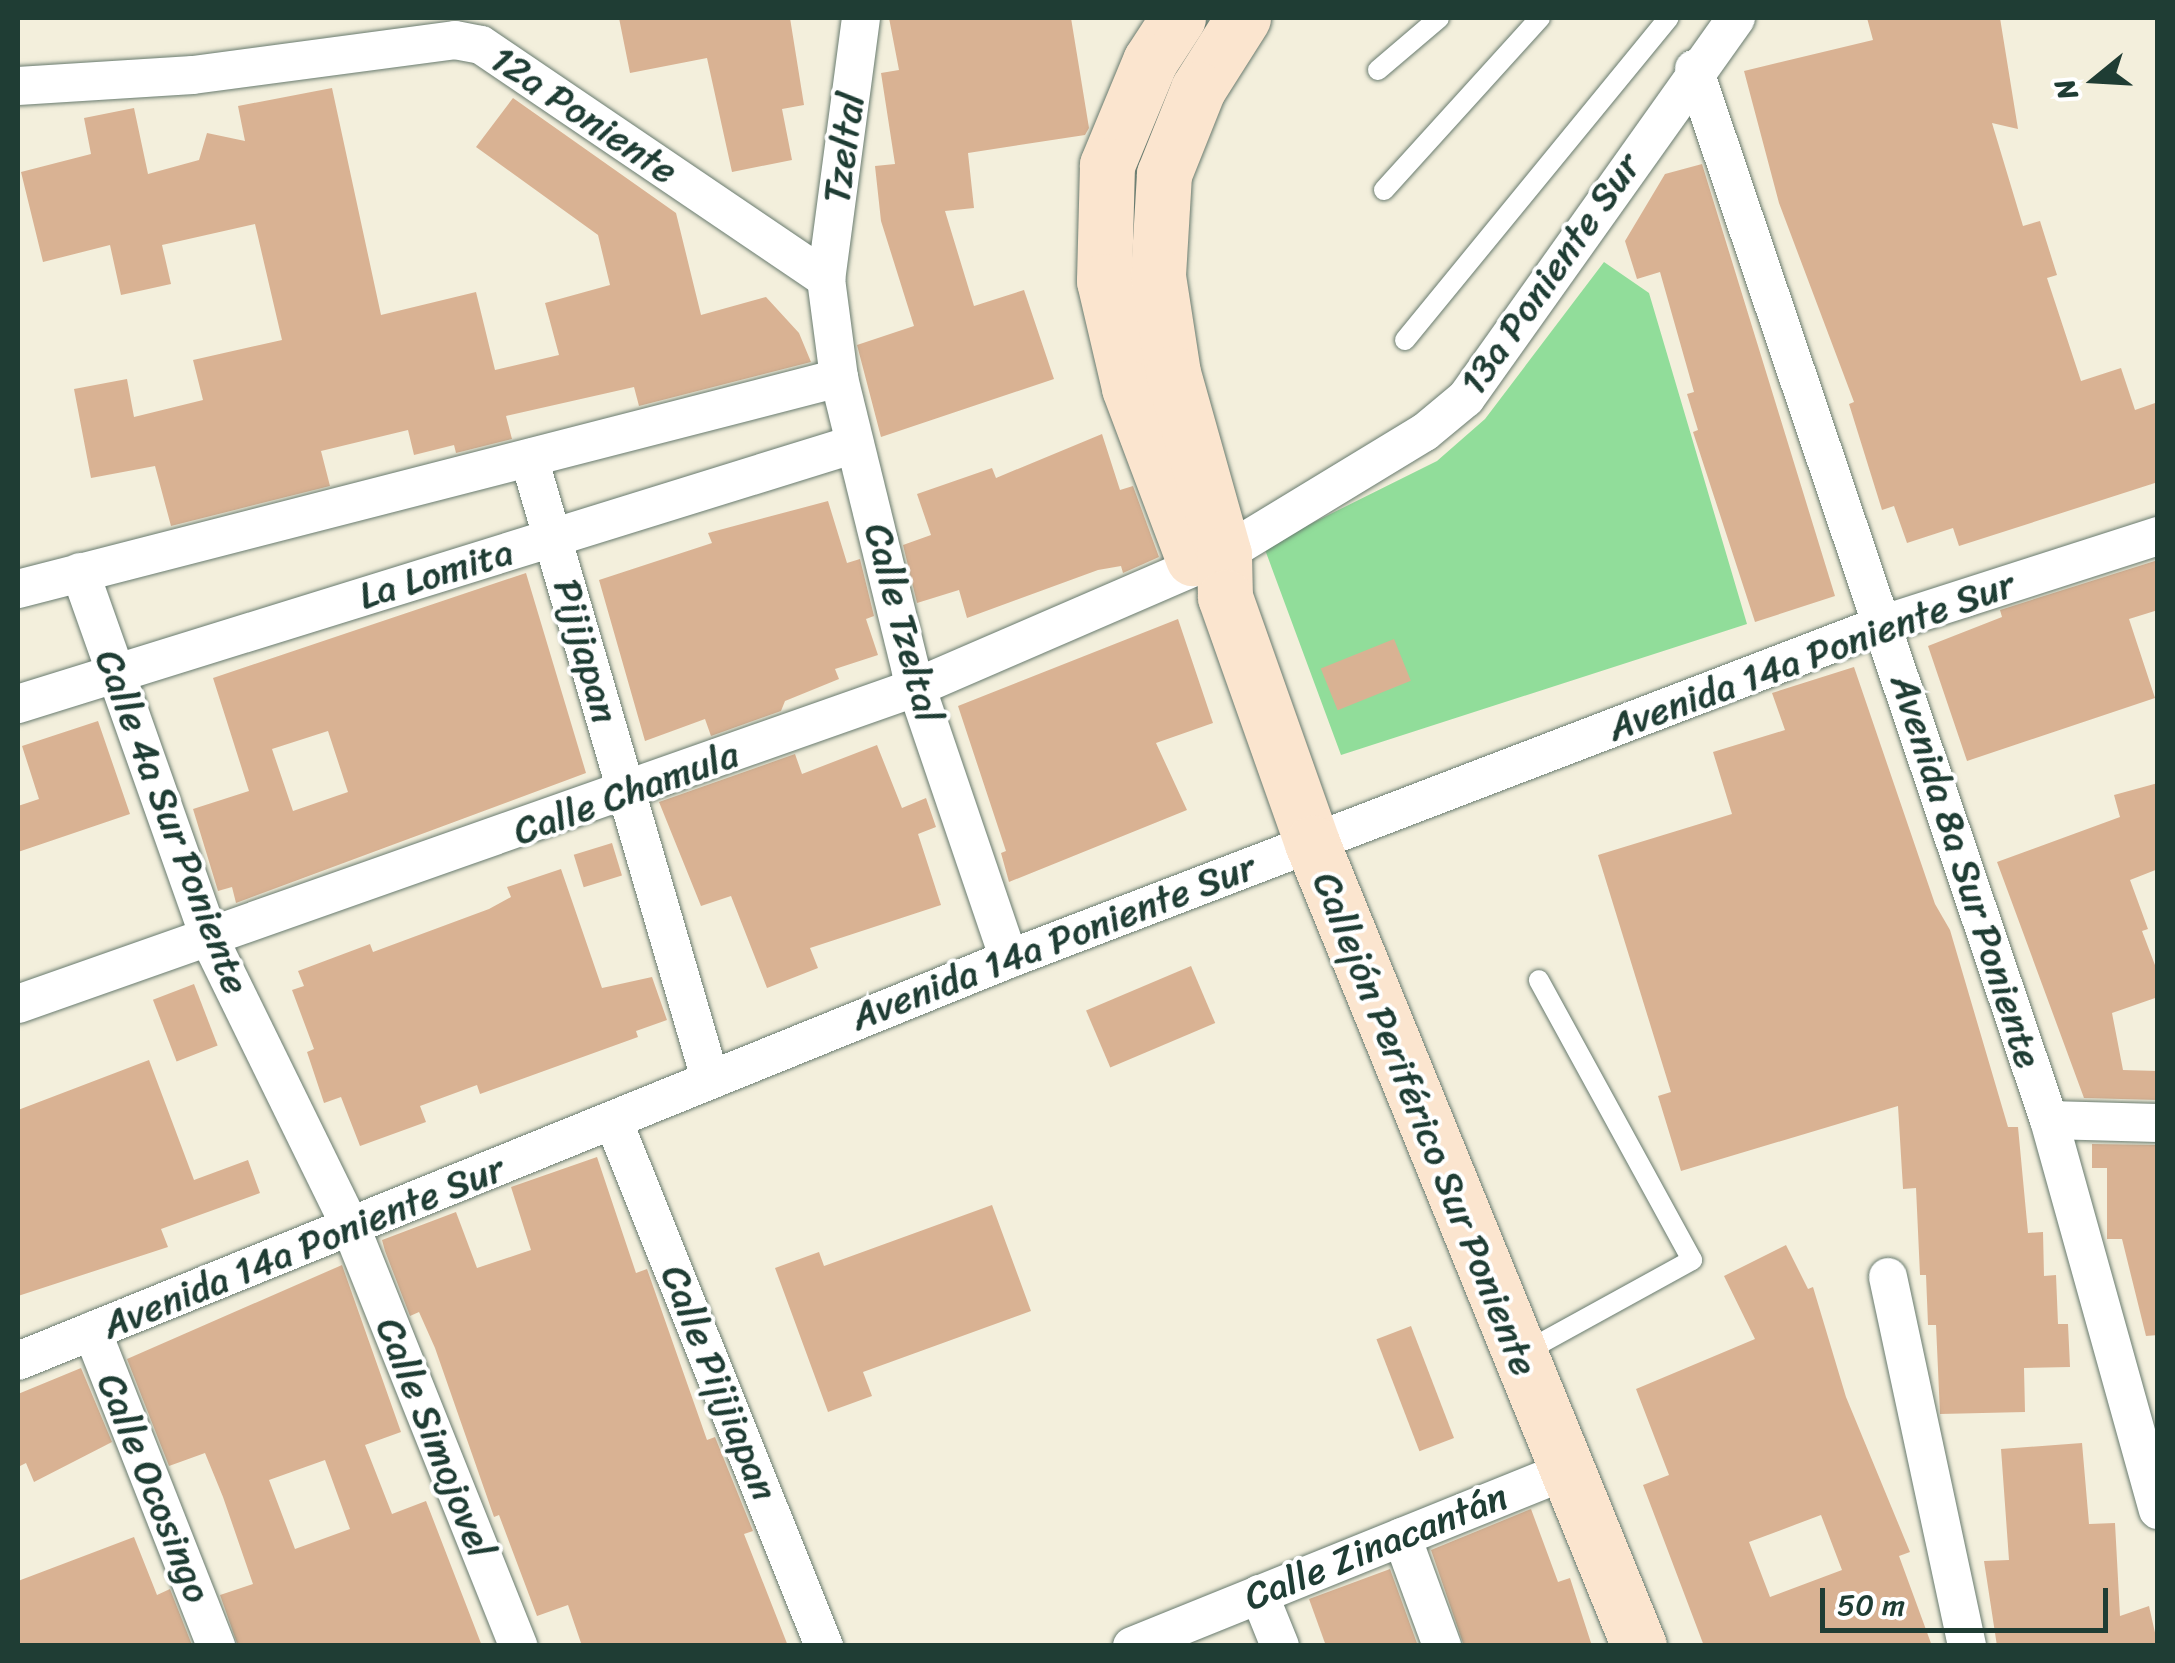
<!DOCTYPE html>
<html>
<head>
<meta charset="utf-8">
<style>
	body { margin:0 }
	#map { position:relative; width:2175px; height:1663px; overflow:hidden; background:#f3efdc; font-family:Sriracha,sans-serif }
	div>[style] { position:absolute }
	.green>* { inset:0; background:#91dd9a }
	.building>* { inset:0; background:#d9b293; transform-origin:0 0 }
	.roads { filter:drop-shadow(0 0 2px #697b6f) drop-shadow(0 0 2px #697b6f) }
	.service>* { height:20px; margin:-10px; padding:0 10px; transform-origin:10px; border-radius:10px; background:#fff }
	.minor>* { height:38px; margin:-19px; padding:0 19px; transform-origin:19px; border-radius:19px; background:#fff }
	.secondary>* { height:55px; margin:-27.5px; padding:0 27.5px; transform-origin:27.5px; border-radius:27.5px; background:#fbe5cf }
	span { translate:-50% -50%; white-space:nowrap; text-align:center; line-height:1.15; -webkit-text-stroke:8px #fff; paint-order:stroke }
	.street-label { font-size:38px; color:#1f3d34 }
	.frame { position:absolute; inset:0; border:20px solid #1f3d34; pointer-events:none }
	.north { position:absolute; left:2045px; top:30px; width:100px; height:100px; -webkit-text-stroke:8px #fff; paint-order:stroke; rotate:252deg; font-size:28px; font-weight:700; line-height:40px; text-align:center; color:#1f3d34 }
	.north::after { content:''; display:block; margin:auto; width:35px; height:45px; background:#1f3d34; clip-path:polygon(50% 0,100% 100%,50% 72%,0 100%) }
	.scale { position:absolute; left:1820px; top:1588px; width:288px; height:45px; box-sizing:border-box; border:5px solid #1f3d34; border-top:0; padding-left:12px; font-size:30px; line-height:35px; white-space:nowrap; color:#1f3d34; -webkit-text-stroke:8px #fff; paint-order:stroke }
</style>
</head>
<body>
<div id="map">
	<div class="green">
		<i style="clip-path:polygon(1604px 262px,1649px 293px,1747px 624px,1341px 755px,1264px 547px,1437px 461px,1485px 419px)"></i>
	</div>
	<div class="building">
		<i style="clip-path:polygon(619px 18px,790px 18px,804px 105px,782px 109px,792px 160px,732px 172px,707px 58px,630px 73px)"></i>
		<i style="clip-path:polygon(889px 18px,1071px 18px,1089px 128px,1085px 135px,968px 153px,974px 208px,945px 211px,974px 306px,1024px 290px,1054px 379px,881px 437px,857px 345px,914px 326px,881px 221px,875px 166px,895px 164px,881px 73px,899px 70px)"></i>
		<i style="clip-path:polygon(1867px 18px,2000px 18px,2018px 129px,1992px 123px,2023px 226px,2040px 221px,2057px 275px,2047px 278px,2081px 381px,2121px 368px,2135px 410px,2158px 402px,2158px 482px,1959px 546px,1953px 528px,1907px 543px,1894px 506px,1882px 510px,1849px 404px,1854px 402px,1779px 203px,1744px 71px,1873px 40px)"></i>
		<i style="clip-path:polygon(332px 88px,381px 315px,476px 292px,495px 370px,559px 355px,545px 303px,610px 285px,598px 235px,476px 147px,513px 98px,676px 213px,701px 315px,766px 297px,799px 333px,811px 362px,639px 406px,634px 387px,506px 416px,512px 439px,456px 453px,454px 445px,414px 455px,408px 430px,321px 451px,330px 486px,171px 526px,155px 466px,91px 478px,74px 389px,127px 379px,134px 417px,203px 400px,193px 360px,282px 340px,255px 224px,162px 245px,171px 284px,121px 295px,110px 245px,43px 262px,21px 172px,91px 154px,84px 118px,134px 108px,148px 174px,199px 160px,207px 133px,245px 141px,238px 106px)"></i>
		<i style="clip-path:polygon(1702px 164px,1835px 596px,1755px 622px,1693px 432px,1698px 430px,1687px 394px,1694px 392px,1660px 272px,1637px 279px,1625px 241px,1665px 174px)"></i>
		<i style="clip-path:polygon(1102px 434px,1120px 490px,1133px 486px,1159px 557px,1123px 573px,1121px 566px,1098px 570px,967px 618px,959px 590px,917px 603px,903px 545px,931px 535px,917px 494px,992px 468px,996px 478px)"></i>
		<i style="clip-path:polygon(828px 501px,847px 563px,860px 559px,874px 616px,866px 619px,878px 655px,835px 669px,839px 679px,785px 701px,781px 711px,711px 736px,705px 719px,645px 741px,599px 580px,712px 543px,708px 533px)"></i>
		<i style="clip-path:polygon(2158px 560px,2158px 610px,2129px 619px,2155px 698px,1967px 761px,1928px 646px,2002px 617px,2000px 610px)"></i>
		<i style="clip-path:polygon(evenodd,526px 573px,586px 773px,236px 903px,232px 887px,218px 891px,193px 809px,249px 791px,213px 678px,526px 573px,328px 731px,348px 792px,293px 811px,272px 749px,328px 731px)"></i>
		<i style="clip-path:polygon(1178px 619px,1213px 723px,1156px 743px,1187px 810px,1009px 882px,1001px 853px,1006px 851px,958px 706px)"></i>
		<i style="left:1394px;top:639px;width:45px;height:79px;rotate:68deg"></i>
		<i style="clip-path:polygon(1854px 667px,1935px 904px,1950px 930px,2008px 1127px,2018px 1127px,2028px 1233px,2043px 1232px,2044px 1276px,2056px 1275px,2058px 1324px,2068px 1324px,2070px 1367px,2024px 1368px,2025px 1412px,1940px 1414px,1936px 1325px,1928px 1325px,1926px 1275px,1920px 1275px,1916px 1188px,1903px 1189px,1898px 1106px,1681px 1171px,1658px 1096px,1671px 1092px,1598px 855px,1732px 814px,1713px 752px,1785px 730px,1772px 693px)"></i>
		<i style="clip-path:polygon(98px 721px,130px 814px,18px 852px,18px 806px,39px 799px,22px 746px)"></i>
		<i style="clip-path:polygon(877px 745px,902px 808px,926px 798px,936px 827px,918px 834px,941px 905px,810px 948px,818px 968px,767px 988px,731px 896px,701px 906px,659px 802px,795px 754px,802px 774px)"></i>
		<i style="clip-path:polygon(2158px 783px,2158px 869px,2130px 880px,2148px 929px,2142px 931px,2158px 973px,2158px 997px,2112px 1013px,2123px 1070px,2158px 1071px,2158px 1100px,2084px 1098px,1997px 862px,2120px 817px,2114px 795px)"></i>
		<i style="left:612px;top:843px;width:34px;height:40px;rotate:73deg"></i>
		<i style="clip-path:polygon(561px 869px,602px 988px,652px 977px,667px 1020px,636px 1031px,638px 1037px,480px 1094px,477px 1085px,420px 1106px,426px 1122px,360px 1146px,341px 1097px,324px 1103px,307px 1052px,314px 1049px,292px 990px,304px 986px,298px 971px,370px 944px,373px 952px,489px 909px,511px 897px,507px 887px)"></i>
		<i style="left:1191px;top:966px;width:62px;height:114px;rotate:67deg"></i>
		<i style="left:194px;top:984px;width:66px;height:44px;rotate:69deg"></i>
		<i style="clip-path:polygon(149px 1060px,194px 1180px,248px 1160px,260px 1193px,161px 1229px,168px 1247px,18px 1296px,18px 1110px)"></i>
		<i style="clip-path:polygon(2092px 1144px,2158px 1145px,2158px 1335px,2146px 1336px,2122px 1239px,2107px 1239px,2107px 1168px,2092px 1168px)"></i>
		<i style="clip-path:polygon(597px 1157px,636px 1273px,647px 1269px,707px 1440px,715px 1437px,753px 1531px,744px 1534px,788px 1646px,582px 1646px,568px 1605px,537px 1616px,499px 1515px,494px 1517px,435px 1348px,419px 1312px,410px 1316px,385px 1251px,382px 1240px,456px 1212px,477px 1268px,531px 1250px,511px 1187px)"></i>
		<i style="clip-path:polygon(992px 1205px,1031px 1311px,863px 1372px,872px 1396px,828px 1412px,775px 1268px,819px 1252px,824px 1266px)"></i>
		<i style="clip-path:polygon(evenodd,1786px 1245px,1808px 1289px,1813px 1287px,1846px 1397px,1910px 1552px,1899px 1556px,1932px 1646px,1704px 1646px,1643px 1485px,1669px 1475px,1636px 1389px,1755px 1339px,1724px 1276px,1786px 1245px,1821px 1515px,1842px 1570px,1770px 1597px,1749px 1542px,1821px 1515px)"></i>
		<i style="clip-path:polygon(evenodd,342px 1265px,401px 1432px,365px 1445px,392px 1514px,426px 1501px,482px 1646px,238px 1646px,220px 1595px,253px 1584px,223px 1497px,205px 1453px,169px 1466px,127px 1359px,342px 1265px,325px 1460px,350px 1529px,295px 1549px,269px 1480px,325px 1460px)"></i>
		<i style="left:1411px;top:1326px;width:120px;height:37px;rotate:69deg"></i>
		<i style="clip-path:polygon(81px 1368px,112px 1442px,34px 1482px,26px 1463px,18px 1467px,18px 1394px)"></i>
		<i style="clip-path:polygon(2082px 1443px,2089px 1524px,2115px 1523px,2120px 1616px,2149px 1606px,2158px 1646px,1997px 1646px,1984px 1561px,2009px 1560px,2001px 1449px)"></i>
		<i style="clip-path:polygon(1531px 1509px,1558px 1582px,1570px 1578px,1592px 1646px,1464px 1646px,1431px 1550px)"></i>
		<i style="clip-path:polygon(134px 1537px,157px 1595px,170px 1589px,192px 1645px,18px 1646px,18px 1581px)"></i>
		<i style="clip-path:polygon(1390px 1569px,1418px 1646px,1326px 1646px,1309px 1599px)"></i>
	</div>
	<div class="roads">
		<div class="service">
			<i style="left:1378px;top:70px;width:80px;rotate:-40.4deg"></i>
			<i style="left:1384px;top:190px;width:232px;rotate:-47.8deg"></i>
			<i style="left:1405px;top:340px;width:416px;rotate:-50.7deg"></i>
			<i style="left:1523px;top:1353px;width:193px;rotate:-28.8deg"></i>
			<i style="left:1692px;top:1260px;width:319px;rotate:-118.7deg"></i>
		</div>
		<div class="minor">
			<i style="left:861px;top:18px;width:263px;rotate:97.6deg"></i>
			<i style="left:826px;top:279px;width:100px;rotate:82.5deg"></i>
			<i style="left:839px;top:378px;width:302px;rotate:76.2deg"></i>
			<i style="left:911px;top:671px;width:304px;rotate:71.2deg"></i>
			<i style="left:1694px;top:69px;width:1109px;rotate:71.34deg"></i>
			<i style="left:2049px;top:1120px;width:405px;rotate:74.4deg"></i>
			<i style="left:18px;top:86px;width:175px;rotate:-3.6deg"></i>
			<i style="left:193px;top:75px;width:264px;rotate:-7.6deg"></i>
			<i style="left:455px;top:40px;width:26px;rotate:11deg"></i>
			<i style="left:481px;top:45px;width:417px;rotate:34.1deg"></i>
			<i style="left:529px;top:458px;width:643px;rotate:73.74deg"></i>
			<i style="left:80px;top:572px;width:390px;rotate:70.5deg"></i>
			<i style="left:210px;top:940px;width:323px;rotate:63.9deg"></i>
			<i style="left:352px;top:1230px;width:448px;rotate:68.2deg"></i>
			<i style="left:18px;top:589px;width:848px;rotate:-14.41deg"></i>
			<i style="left:18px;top:704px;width:876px;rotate:-17.26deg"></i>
			<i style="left:18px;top:1004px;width:953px;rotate:-19.42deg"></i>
			<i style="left:917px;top:687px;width:335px;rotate:-23.4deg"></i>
			<i style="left:1224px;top:554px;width:235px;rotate:-31.3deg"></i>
			<i style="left:1425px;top:432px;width:53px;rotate:-39.7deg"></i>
			<i style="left:1466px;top:398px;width:466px;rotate:-54.6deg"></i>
			<i style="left:613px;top:1120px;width:567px;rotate:68.14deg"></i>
			<i style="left:2049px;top:1120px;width:109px;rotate:1.6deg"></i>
			<i style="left:1888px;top:1277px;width:377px;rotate:77.9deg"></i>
			<i style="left:92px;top:1331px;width:339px;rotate:68.5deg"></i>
			<i style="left:18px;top:1361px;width:1069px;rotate:-22.08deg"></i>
			<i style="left:1009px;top:959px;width:937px;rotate:-20.95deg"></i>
			<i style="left:1884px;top:624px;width:288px;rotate:-17.8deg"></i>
			<i style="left:1402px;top:1537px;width:116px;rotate:69.8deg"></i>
			<i style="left:1259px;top:1594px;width:56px;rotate:68deg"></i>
			<i style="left:1132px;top:1646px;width:467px;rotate:-22deg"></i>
		</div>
		<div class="secondary">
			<i style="left:1178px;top:18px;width:51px;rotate:123.1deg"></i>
			<i style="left:1150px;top:61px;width:113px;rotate:112.5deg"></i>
			<i style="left:1107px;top:165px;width:116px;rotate:91.5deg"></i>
			<i style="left:1104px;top:281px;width:110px;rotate:76.8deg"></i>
			<i style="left:1129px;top:388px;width:182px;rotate:69.4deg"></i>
			<i style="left:1243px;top:18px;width:84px;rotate:122.4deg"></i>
			<i style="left:1198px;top:89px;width:92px;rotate:111.8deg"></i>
			<i style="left:1164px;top:174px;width:102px;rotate:93.4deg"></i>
			<i style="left:1158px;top:276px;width:98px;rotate:81.2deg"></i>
			<i style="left:1173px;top:373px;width:188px;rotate:74.3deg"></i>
			<i style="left:1224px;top:554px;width:43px;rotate:88.7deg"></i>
			<i style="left:1225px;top:597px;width:261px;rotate:70.5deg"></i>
			<i style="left:1312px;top:843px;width:867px;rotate:67.84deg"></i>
		</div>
	</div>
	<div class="street-label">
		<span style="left:584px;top:115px;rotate:34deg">12a Poniente</span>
		<span style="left:844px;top:148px;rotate:-82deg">Tzeltal</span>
		<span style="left:1550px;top:274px;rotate:-55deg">13a Poniente Sur</span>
		<span style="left:436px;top:574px;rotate:-17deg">La Lomita</span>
		<span style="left:903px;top:623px;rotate:75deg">Calle Tzeltal</span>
		<span style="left:586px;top:651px;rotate:74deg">Pijijapan</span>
		<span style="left:1811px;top:656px;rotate:-20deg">Avenida 14a Poniente Sur</span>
		<span style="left:626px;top:793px;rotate:-20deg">Calle Chamula</span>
		<span style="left:172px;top:822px;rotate:69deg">Calle 4a Sur Poniente</span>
		<span style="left:1966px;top:871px;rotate:72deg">Avenida 8a Sur Poniente</span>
		<span style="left:1053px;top:942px;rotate:-21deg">Avenida 14a Poniente Sur</span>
		<span style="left:1425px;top:1124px;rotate:68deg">Callejón Periférico Sur Poniente</span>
		<span style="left:303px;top:1247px;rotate:-22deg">Avenida 14a Poniente Sur</span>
		<span style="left:719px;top:1383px;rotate:68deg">Calle Pijijiapan</span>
		<span style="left:435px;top:1438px;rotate:68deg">Calle Simojovel</span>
		<span style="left:154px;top:1488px;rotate:68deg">Calle Ocosingo</span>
		<span style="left:1376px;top:1547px;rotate:-22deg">Calle Zinacantán</span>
	</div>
	<div class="frame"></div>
	<div class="north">N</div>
	<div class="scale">50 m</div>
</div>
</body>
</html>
